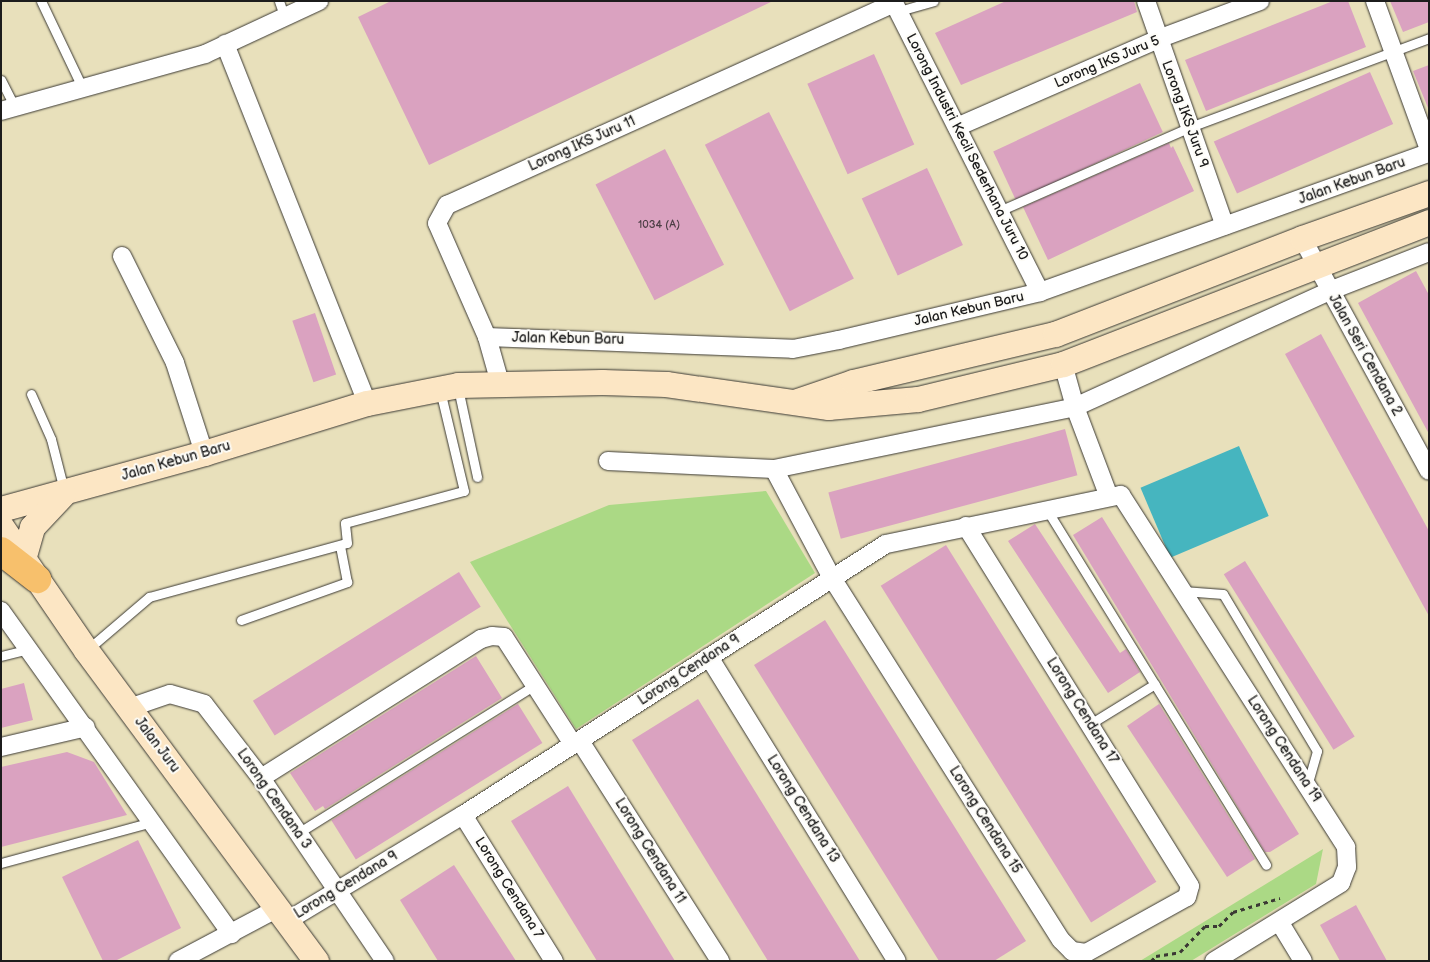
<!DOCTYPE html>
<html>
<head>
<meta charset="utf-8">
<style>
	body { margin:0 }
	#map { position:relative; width:1430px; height:962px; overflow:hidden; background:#e8e0bb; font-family:"Balsamiq Sans",sans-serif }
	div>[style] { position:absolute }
	.green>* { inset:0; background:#abd985 }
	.water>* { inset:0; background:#46b5bf; transform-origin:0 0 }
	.building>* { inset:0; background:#daa2c0; transform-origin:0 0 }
	.path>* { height:3px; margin-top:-1.5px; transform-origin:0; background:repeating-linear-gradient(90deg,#3b3934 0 4px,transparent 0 8px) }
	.roads { filter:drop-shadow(0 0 1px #3b3934) drop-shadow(0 0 1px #3b3934) }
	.lane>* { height:9px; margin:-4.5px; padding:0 4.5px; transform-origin:4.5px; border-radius:4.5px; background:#fff }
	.street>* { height:18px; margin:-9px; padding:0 9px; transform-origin:9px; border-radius:9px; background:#fff }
	.secondary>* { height:25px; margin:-12.5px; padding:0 12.5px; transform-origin:12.5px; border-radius:12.5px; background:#fce6c4 }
	.primary>* { height:28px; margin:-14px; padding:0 14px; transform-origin:14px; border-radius:14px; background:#f7c06c }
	span { translate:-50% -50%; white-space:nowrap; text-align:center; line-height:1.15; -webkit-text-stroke:4px #fdfcf7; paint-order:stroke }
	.number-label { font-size:11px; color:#4c3e45 }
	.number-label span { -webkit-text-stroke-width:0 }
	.street-label { font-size:14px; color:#1c1c1c }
	.frame { position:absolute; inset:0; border:2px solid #1c1c1c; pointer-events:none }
</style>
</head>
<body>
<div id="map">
	<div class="green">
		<i style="clip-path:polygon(766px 491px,815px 573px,576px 729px,470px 562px,609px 505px)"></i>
		<i style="clip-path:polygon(1323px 849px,1316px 884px,1191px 961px,1140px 961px)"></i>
	</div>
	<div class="water">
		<i style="left:1239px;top:446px;width:76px;height:107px;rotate:67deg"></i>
	</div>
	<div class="building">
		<i style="clip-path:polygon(391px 1px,773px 1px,429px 165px,358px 17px)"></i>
		<i style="clip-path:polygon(1006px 1px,1134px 1px,1137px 12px,961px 85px,935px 33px)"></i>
		<i style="clip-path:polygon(1333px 1px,1348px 1px,1366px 47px,1206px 111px,1185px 60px)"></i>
		<i style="clip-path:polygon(1390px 1px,1429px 1px,1429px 22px,1403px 32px)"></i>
		<i style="left:874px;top:54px;width:99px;height:73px;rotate:66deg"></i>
		<i style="clip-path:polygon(1429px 65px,1429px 108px,1428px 108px,1413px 71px)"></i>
		<i style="left:1370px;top:72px;width:57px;height:171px;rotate:66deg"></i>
		<i style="left:1140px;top:83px;width:54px;height:162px;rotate:65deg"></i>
		<i style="left:769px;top:112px;width:187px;height:72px;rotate:63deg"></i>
		<i style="clip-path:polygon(1169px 143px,1171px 148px,1173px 146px,1194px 191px,1048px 260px,1023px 207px)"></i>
		<i style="left:665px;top:149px;width:130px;height:78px;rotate:63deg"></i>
		<i style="left:927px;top:168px;width:85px;height:72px;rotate:65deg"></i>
		<i style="clip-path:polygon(1416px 271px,1429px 295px,1429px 434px,1358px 303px)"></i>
		<i style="left:315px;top:313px;width:65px;height:24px;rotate:71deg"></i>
		<i style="clip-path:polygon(1321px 334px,1429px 531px,1429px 616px,1285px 354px)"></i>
		<i style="left:1065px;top:429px;width:48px;height:245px;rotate:75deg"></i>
		<i style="clip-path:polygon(1102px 517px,1299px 834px,1270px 852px,1265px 852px,1073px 535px)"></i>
		<i style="clip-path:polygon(1035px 524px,1120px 653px,1126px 649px,1140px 672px,1108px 693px,1008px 541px)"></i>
		<i style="left:946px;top:545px;width:397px;height:77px;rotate:58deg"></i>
		<i style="left:1245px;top:561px;width:207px;height:25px;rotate:58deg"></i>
		<i style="left:459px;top:572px;width:41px;height:243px;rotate:58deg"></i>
		<i style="clip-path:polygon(825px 620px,1026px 941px,994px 961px,939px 961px,754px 665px)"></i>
		<i style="clip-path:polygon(476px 656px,502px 698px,325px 809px,323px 806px,315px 811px,290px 773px)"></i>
		<i style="clip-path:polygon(24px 683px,33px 720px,1px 728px,1px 689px)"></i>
		<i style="clip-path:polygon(698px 699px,860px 961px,768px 961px,632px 740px)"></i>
		<i style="left:518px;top:704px;width:46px;height:220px;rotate:58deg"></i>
		<i style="clip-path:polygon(1159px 704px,1255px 859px,1227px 877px,1127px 726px)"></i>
		<i style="clip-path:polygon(67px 752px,94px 762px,127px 815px,1px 847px,1px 767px)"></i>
		<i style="clip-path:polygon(568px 786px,675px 961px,597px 961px,511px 821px)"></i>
		<i style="clip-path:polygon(138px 840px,181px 928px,115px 961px,103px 961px,62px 877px)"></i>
		<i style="clip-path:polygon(454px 865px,516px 961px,438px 961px,400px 900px)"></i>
		<i style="clip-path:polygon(1356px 905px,1387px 961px,1340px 961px,1320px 925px)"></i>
	</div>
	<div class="path">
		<i style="left:1151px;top:961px;width:7px;rotate:-45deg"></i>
		<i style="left:1156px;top:956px;width:24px;rotate:-9deg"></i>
		<i style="left:1180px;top:952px;width:36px;rotate:-46deg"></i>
		<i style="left:1205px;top:926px;width:14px"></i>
		<i style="left:1219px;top:926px;width:20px;rotate:-45deg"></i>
		<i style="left:1233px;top:912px;width:49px;rotate:-16.6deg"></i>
	</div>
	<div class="roads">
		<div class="lane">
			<i style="left:41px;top:1px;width:98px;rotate:64.5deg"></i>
			<i style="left:279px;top:1px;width:18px;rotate:71deg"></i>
			<i style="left:899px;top:11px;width:36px;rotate:-16deg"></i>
			<i style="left:1px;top:80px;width:30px;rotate:63deg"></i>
			<i style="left:999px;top:211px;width:209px;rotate:-23.7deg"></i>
			<i style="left:1190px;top:127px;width:255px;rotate:-20.4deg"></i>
			<i style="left:458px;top:388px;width:91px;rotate:77.9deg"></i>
			<i style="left:31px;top:394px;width:49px;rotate:66deg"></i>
			<i style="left:51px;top:439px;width:53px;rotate:75.7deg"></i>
			<i style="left:1047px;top:510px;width:417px;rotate:58.3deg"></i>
			<i style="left:1183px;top:591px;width:40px;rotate:4.3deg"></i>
			<i style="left:1223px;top:594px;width:183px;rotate:59.1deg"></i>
			<i style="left:1317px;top:751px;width:35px;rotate:106deg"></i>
			<i style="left:241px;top:620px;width:113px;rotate:-19.7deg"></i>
			<i style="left:347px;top:582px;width:37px;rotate:-101deg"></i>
			<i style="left:87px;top:650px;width:82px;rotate:-40.5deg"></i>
			<i style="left:149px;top:597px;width:205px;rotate:-15.3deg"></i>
			<i style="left:347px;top:543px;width:20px;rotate:-96deg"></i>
			<i style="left:345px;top:523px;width:123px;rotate:-15.1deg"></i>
			<i style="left:464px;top:491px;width:104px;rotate:-103.4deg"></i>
			<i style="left:1px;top:656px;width:30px;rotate:-14deg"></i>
			<i style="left:1090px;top:724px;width:76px;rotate:-31.6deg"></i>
			<i style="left:298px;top:833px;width:279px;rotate:-32deg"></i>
			<i style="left:1px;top:863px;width:156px;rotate:-15.2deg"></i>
		</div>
		<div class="street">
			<i style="left:893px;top:1px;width:326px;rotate:63.2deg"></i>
			<i style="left:1146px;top:1px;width:238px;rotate:70.7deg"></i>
			<i style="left:1375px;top:1px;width:158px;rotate:70deg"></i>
			<i style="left:225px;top:44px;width:386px;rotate:68.4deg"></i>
			<i style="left:1px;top:111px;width:212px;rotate:-15.6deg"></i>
			<i style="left:205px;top:54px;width:126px;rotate:-24.9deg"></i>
			<i style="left:957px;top:127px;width:219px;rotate:-23.6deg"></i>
			<i style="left:1158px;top:39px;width:109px;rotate:-20.4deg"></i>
			<i style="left:1302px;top:238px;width:265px;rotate:61.4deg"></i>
			<i style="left:122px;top:256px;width:119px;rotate:63.6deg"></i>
			<i style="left:175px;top:363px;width:95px;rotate:72.1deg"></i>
			<i style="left:487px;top:337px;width:306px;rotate:2.2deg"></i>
			<i style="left:793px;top:349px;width:47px;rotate:-11.1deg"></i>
			<i style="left:839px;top:340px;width:207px;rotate:-13.4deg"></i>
			<i style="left:1040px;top:292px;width:413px;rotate:-19.7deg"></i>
			<i style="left:1063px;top:364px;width:45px;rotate:74.4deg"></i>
			<i style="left:1075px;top:407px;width:96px;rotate:69.3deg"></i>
			<i style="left:500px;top:383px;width:48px;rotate:-105.8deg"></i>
			<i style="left:487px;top:337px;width:124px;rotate:-113.7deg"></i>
			<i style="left:437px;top:223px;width:21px;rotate:-61deg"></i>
			<i style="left:447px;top:205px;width:491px;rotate:-24.3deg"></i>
			<i style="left:608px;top:461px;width:166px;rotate:2.8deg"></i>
			<i style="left:774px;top:469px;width:307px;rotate:-11.6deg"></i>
			<i style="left:1075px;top:407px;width:279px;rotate:-24.5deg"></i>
			<i style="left:1329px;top:291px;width:107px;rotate:-21.3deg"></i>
			<i style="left:774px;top:469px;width:123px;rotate:62deg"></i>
			<i style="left:832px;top:578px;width:428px;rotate:57.7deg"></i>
			<i style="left:1061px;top:940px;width:16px;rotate:45deg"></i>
			<i style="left:1072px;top:951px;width:14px;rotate:8deg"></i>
			<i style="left:1086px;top:953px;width:115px;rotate:-29deg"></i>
			<i style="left:1187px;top:897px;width:11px;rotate:-75deg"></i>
			<i style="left:1190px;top:886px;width:424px;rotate:-121.9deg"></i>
			<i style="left:1px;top:611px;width:397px;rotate:54.5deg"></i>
			<i style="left:709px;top:657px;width:357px;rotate:58.3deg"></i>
			<i style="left:129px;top:708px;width:43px;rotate:-18.9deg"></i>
			<i style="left:170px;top:694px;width:35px;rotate:16deg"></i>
			<i style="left:204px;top:704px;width:93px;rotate:52.4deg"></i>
			<i style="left:261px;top:778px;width:221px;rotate:55.9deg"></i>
			<i style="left:580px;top:741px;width:261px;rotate:57.5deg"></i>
			<i style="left:1px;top:747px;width:87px;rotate:-13.2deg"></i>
			<i style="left:261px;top:778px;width:260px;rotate:-32.3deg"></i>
			<i style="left:481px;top:639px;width:11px;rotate:-15deg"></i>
			<i style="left:492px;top:636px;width:12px;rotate:5deg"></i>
			<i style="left:504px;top:637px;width:127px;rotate:57.2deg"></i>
			<i style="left:463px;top:815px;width:172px;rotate:58.1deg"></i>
			<i style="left:287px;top:921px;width:205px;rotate:-31.1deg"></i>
			<i style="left:463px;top:815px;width:502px;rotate:-32.65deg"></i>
			<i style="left:886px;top:544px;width:240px;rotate:-11.8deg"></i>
			<i style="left:1121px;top:495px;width:418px;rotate:57.4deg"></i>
			<i style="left:1346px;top:847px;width:20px;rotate:87deg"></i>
			<i style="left:1347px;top:867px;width:17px;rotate:111deg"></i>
			<i style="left:1341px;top:883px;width:149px;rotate:148.4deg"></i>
			<i style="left:1280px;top:923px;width:44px;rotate:58.8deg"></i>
			<i style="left:178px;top:961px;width:113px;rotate:-27.9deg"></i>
		</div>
		<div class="secondary">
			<i style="left:797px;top:401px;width:59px;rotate:-18.7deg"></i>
			<i style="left:853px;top:382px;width:208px;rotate:-13.4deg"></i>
			<i style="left:1055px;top:334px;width:265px;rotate:-21.2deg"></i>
			<i style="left:1302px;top:238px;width:135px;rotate:-19.5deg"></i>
			<i style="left:1px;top:509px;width:211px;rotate:-15.4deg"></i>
			<i style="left:204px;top:453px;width:170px;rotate:-17.1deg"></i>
			<i style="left:367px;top:403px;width:93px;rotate:-11.2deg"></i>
			<i style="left:458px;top:385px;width:144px;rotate:-1.2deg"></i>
			<i style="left:602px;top:382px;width:64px;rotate:1.8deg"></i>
			<i style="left:666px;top:384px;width:164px;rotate:8.1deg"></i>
			<i style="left:828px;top:407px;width:90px;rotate:-5.1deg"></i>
			<i style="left:918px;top:399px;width:149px;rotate:-13.6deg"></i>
			<i style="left:1063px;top:364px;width:393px;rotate:-21.2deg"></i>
			<i style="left:1px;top:526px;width:150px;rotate:55.6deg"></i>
			<i style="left:86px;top:650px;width:387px;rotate:53.5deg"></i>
			<i style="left:23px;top:559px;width:33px;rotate:-74deg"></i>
			<i style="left:32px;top:527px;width:45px;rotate:-46.8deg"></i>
		</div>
		<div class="primary">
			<i style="left:1px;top:551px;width:46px;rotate:37.9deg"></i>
		</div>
	</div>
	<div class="number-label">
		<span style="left:659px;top:225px">1034 (A)</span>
	</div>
	<div class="street-label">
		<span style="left:1107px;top:62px;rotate:-23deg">Lorong IKS Juru 5</span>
		<span style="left:1185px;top:114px;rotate:70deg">Lorong IKS Juru 9</span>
		<span style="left:582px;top:144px;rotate:-24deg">Lorong IKS Juru 11</span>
		<span style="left:967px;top:147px;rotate:63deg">Lorong Industri Kecil Sederhana Juru 10</span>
		<span style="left:1352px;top:181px;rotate:-20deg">Jalan Kebun Baru</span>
		<span style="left:969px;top:309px;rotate:-13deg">Jalan Kebun Baru</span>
		<span style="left:568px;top:339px;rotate:1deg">Jalan Kebun Baru</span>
		<span style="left:1365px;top:355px;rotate:61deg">Jalan Seri Cendana 2</span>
		<span style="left:176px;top:461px;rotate:-16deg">Jalan Kebun Baru</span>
		<span style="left:689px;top:670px;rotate:-33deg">Lorong Cendana 9</span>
		<span style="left:1082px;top:711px;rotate:58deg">Lorong Cendana 17</span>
		<span style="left:157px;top:745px;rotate:53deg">Jalan Juru</span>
		<span style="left:1284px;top:749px;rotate:57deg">Lorong Cendana 19</span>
		<span style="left:274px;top:799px;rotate:55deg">Lorong Cendana 3</span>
		<span style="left:803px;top:809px;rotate:58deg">Lorong Cendana 13</span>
		<span style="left:985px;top:820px;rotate:58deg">Lorong Cendana 15</span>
		<span style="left:650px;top:851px;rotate:58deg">Lorong Cendana 11</span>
		<span style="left:346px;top:885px;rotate:-31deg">Lorong Cendana 9</span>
		<span style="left:509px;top:888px;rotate:58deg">Lorong Cendana 7</span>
	</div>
	<div class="frame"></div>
</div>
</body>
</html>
